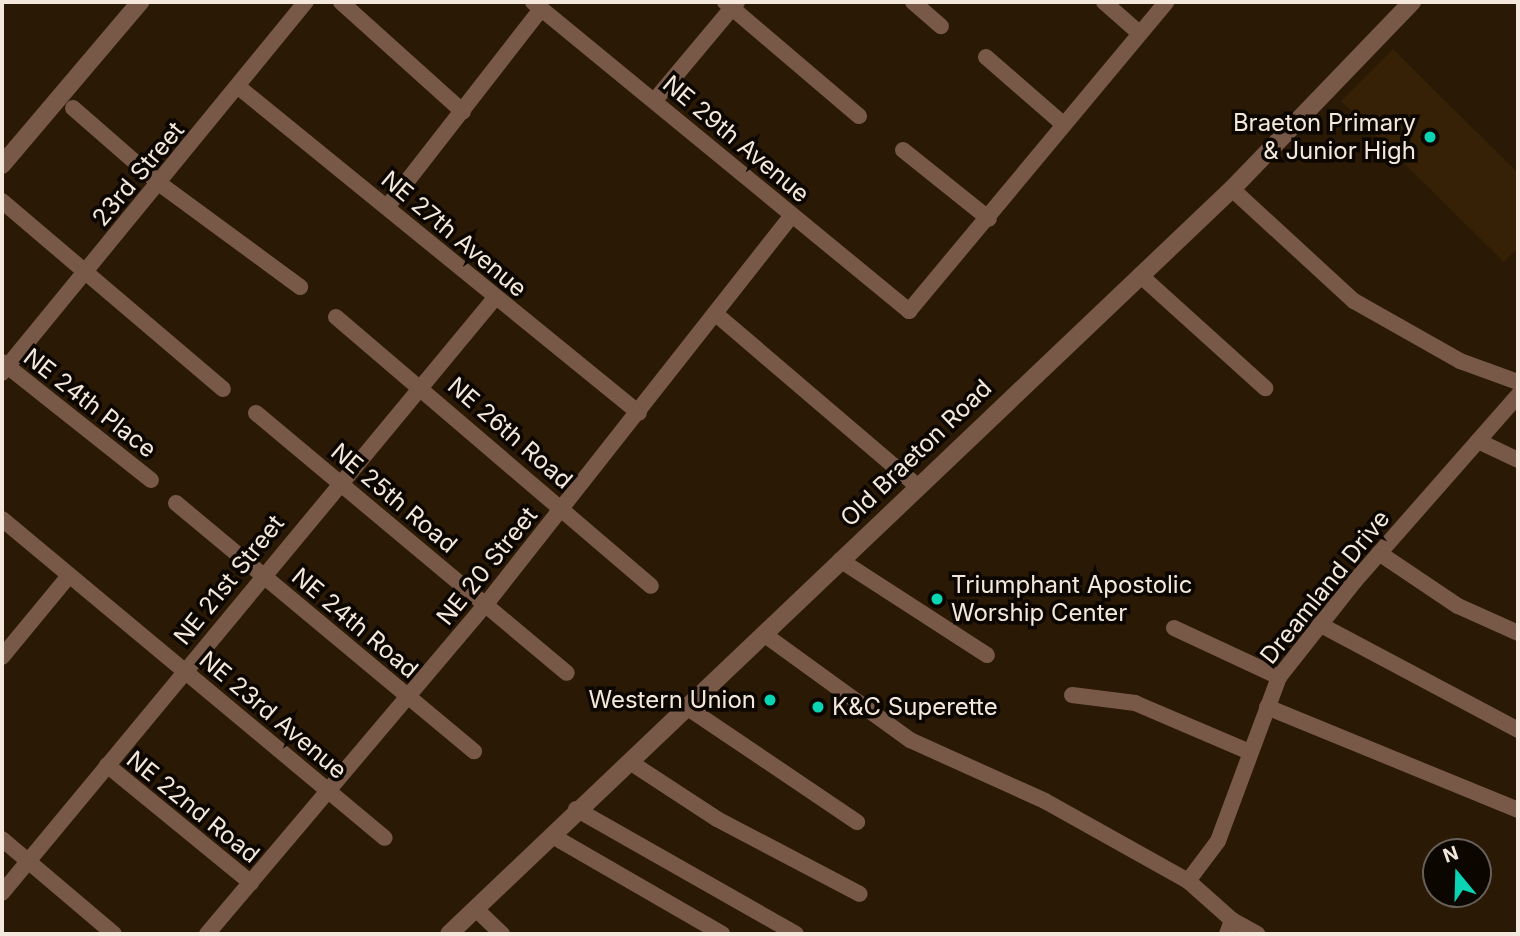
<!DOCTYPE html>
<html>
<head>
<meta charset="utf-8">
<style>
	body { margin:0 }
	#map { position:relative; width:1520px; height:936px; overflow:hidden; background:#291905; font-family:Inter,sans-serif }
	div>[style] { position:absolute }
	.built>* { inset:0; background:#362106 }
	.minor>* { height:16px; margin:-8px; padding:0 8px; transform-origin:8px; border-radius:8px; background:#785847 }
	.tertiary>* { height:18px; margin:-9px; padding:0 9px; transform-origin:9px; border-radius:9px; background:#785847 }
	.dots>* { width:19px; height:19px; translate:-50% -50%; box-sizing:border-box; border:4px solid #0c0601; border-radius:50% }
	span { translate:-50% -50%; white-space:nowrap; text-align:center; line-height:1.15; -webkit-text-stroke:7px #0c0601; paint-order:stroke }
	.poi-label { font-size:24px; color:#f3e8db }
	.right { translate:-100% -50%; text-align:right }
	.left { translate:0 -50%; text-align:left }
	.street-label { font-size:24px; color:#f3e8db }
	.frame { position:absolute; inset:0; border:4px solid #f3e8db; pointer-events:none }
	.north { position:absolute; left:1422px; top:838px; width:70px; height:70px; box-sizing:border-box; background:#0c0601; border:2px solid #686058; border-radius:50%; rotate:341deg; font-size:19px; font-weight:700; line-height:28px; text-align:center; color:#f3e8db }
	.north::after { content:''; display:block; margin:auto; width:24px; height:32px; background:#09d5b5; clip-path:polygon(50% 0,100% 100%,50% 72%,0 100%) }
</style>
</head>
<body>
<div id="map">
	<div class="built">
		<i style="clip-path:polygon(1393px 49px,1518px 173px,1518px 248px,1504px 262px,1341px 101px)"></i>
	</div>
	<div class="minor">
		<i style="left:341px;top:2px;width:164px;rotate:42deg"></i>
		<i style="left:533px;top:2px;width:487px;rotate:39.4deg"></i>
		<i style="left:909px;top:311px;width:402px;rotate:-50.2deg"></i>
		<i style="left:725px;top:2px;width:176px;rotate:40.4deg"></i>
		<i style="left:913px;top:2px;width:37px;rotate:41deg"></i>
		<i style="left:1104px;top:2px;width:45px;rotate:41.4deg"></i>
		<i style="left:986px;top:57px;width:102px;rotate:41deg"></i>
		<i style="left:241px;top:89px;width:513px;rotate:39.15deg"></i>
		<i style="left:655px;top:100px;width:128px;rotate:-50.1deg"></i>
		<i style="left:73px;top:108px;width:116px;rotate:41.1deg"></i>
		<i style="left:160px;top:184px;width:174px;rotate:36.3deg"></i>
		<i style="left:903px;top:150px;width:110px;rotate:38.7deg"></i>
		<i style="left:1232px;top:189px;width:166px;rotate:42.6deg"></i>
		<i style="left:1354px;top:301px;width:122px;rotate:29.5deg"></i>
		<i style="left:1460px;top:361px;width:62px;rotate:19.9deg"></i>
		<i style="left:2px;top:201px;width:290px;rotate:40.4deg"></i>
		<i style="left:387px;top:207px;width:251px;rotate:-52.1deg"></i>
		<i style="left:1140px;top:275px;width:169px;rotate:42.1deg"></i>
		<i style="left:717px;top:315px;width:262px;rotate:40.5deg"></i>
		<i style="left:336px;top:317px;width:414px;rotate:40.5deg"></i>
		<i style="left:2px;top:362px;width:190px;rotate:38.4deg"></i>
		<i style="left:2px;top:373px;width:480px;rotate:-50.7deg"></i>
		<i style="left:256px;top:413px;width:405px;rotate:39.9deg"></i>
		<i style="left:1478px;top:441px;width:44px;rotate:25.4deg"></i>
		<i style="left:176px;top:503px;width:388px;rotate:39.8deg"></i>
		<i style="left:2px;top:519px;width:498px;rotate:39.8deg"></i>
		<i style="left:1379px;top:553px;width:95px;rotate:33.9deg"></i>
		<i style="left:1458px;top:606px;width:66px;rotate:24.2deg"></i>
		<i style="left:840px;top:560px;width:175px;rotate:32.9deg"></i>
		<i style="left:1319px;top:624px;width:225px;rotate:28deg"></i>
		<i style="left:1174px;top:628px;width:116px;rotate:25deg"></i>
		<i style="left:765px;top:635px;width:179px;rotate:35.9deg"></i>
		<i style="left:910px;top:740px;width:148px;rotate:24.3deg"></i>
		<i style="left:1045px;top:801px;width:164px;rotate:29.2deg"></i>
		<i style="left:2px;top:657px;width:104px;rotate:-50.5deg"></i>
		<i style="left:1072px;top:695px;width:64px;rotate:7.2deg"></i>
		<i style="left:1135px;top:703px;width:125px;rotate:23.1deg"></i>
		<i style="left:1267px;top:707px;width:271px;rotate:22.3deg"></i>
		<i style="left:688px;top:708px;width:204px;rotate:34deg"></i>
		<i style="left:633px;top:764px;width:100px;rotate:33.2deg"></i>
		<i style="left:717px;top:819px;width:161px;rotate:27.7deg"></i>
		<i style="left:107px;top:765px;width:186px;rotate:39.3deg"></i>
		<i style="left:576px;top:809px;width:253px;rotate:29.6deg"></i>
		<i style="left:556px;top:838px;width:192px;rotate:30deg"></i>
		<i style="left:2px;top:839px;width:147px;rotate:40.3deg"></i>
		<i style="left:2px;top:893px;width:773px;rotate:-50.36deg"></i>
		<i style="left:477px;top:910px;width:35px;rotate:44deg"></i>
		<i style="left:1232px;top:920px;width:29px;rotate:29deg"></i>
		<i style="left:207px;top:934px;width:432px;rotate:-49.8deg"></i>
		<i style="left:486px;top:604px;width:493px;rotate:-51.8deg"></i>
		<i style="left:1227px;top:934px;width:15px;rotate:-70deg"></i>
		<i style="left:1232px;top:920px;width:59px;rotate:-138.4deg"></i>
		<i style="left:1188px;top:881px;width:50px;rotate:-53.1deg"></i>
		<i style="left:1218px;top:841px;width:175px;rotate:-69.6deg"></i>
		<i style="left:1279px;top:677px;width:121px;rotate:-51.7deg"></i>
		<i style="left:1354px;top:582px;width:249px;rotate:-48.7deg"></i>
	</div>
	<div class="tertiary">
		<i style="left:2px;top:165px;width:214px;rotate:-49.7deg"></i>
		<i style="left:449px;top:934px;width:1081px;rotate:-43.58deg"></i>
		<i style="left:1232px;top:189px;width:260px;rotate:-46.1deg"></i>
	</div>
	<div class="dots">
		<i style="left:1430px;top:137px;background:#09d5b5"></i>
		<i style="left:937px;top:599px;background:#09d5b5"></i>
		<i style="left:770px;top:700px;background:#09d5b5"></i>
		<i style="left:818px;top:707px;background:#09d5b5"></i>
	</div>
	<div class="poi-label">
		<span class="right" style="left:1416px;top:137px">Braeton Primary<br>&amp; Junior High</span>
		<span class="left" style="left:951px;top:599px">Triumphant Apostolic<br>Worship Center</span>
		<span class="right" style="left:756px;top:700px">Western Union</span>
		<span class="left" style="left:832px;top:707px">K&amp;C Superette</span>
	</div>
	<div class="street-label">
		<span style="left:736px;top:139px;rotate:40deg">NE 29th Avenue</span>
		<span style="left:138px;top:174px;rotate:-50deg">23rd Street</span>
		<span style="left:454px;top:234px;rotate:40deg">NE 27th Avenue</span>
		<span style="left:90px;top:403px;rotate:38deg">NE 24th Place</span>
		<span style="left:510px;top:433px;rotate:41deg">NE 26th Road</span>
		<span style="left:916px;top:453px;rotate:-44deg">Old Braeton Road</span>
		<span style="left:394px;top:498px;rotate:40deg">NE 25th Road</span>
		<span style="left:487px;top:566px;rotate:-51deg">NE 20 Street</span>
		<span style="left:229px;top:580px;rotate:-51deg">NE 21st Street</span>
		<span style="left:1325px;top:587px;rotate:-51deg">Dreamland Drive</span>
		<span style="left:355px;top:623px;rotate:40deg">NE 24th Road</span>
		<span style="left:273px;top:715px;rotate:40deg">NE 23rd Avenue</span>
		<span style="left:193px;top:807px;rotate:39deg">NE 22nd Road</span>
	</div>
	<div class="frame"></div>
	<div class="north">N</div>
</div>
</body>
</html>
